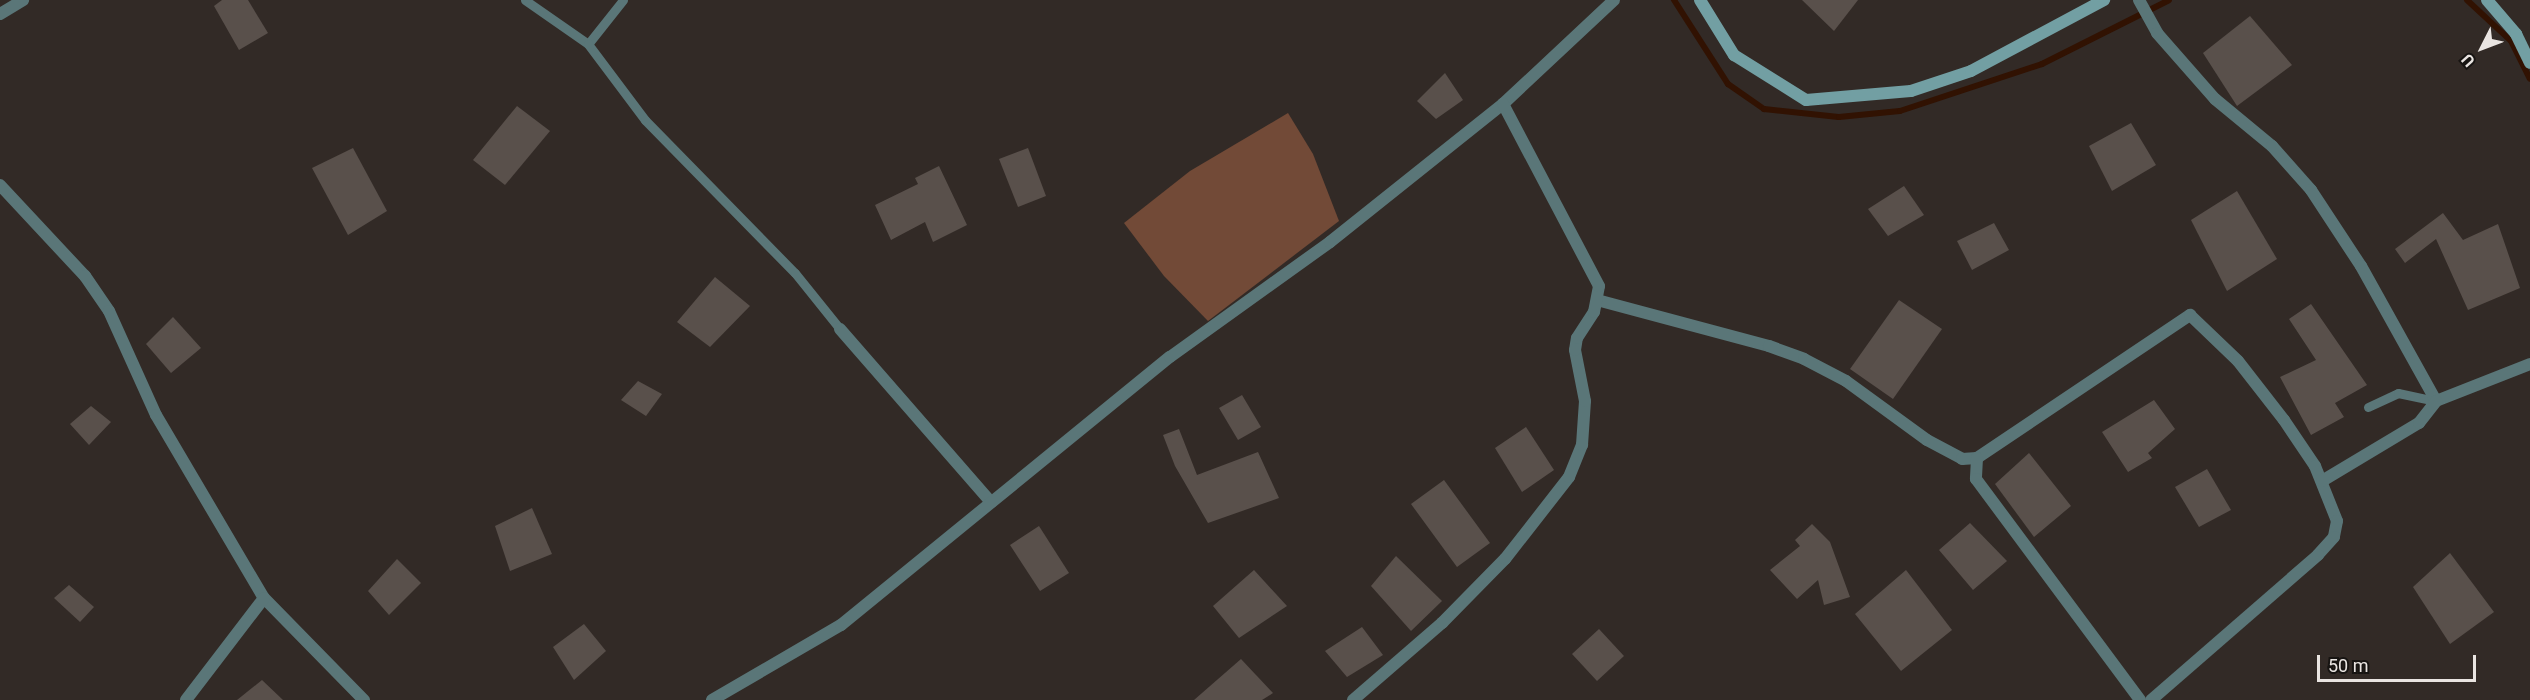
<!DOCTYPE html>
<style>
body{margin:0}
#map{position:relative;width:2530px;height:700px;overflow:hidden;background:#322a26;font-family:Roboto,sans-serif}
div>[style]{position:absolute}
.green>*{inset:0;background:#724a37}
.stream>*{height:6px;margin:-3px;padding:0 3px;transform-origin:3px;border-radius:3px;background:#311202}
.building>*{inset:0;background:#59504b}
.lane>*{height:9px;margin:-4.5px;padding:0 4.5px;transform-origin:4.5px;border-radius:4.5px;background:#5a7678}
.street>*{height:12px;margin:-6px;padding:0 6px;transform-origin:6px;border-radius:6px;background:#5a7678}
.secondary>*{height:12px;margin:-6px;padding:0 6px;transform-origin:6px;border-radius:6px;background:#729fa3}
span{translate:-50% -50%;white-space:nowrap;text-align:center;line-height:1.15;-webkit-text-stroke:4.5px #171412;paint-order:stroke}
.north{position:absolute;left:2452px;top:18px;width:60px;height:60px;-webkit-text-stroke:4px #171412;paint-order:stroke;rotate:228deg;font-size:16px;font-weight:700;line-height:24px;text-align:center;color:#e9e4e1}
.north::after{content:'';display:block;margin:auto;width:21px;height:27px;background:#e9e4e1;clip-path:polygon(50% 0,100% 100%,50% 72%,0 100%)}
.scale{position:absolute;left:2317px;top:655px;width:159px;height:27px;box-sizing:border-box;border:3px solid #e9e4e1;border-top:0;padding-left:8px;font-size:18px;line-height:21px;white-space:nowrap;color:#e9e4e1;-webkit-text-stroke:4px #171412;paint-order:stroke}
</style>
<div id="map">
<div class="green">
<div style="clip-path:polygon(1288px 113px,1313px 154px,1339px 221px,1208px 321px,1164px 276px,1124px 223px,1190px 171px)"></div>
</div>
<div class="stream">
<div style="left:1674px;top:0;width:100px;rotate:57.3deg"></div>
<div style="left:1728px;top:84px;width:44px;rotate:34.8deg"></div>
<div style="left:1764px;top:109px;width:75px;rotate:6.1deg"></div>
<div style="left:1839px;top:117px;width:61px;rotate:-5.6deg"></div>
<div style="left:1900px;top:111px;width:150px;rotate:-18.3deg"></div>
<div style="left:2042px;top:64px;width:142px;rotate:-26.7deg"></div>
<div style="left:2467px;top:0;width:60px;rotate:43deg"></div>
<div style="left:2511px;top:41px;width:42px;rotate:63.4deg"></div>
</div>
<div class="building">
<div style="clip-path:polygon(222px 0,248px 0,268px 33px,239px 50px,214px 6px)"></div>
<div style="clip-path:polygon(1802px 0,1858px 0,1834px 31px)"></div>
<div style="clip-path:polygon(2250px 16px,2292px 65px,2237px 106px,2203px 53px)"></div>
<div style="clip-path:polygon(1445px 73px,1463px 100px,1436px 119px,1417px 101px)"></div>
<div style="clip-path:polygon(517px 106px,550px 131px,505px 185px,473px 160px)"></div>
<div style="clip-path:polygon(2131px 123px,2156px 165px,2112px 191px,2089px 146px)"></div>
<div style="clip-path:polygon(353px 148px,387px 211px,348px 235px,312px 168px)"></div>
<div style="clip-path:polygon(1028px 148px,1046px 196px,1018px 207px,999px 159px)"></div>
<div style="clip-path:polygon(939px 166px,967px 225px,933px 242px,925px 222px,891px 240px,875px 205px,918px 184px,915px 178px)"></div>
<div style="clip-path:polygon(1904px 186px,1924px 215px,1888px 236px,1868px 209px)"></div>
<div style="clip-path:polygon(2237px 191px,2277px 259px,2227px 291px,2191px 220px)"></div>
<div style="clip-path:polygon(2443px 213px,2463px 240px,2498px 224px,2520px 288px,2468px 310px,2436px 239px,2405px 263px,2395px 249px)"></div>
<div style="clip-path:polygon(1994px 223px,2009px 250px,1972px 270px,1957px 241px)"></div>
<div style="clip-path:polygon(715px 277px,750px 306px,710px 347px,677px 322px)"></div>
<div style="clip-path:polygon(1899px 300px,1942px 329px,1893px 399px,1850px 369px)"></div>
<div style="clip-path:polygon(2311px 304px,2367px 385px,2335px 403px,2344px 417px,2311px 435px,2280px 377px,2316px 360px,2289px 319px)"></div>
<div style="clip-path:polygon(173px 317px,201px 348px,171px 373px,146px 344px)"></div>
<div style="clip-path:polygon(638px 381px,662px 394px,646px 416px,621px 400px)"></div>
<div style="clip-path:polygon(1242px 395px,1261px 427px,1238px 440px,1219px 408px)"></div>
<div style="clip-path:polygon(2154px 400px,2175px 429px,2148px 453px,2152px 458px,2128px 472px,2102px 432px)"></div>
<div style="clip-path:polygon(91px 406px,111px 422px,89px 445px,70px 424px)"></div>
<div style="clip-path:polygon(1526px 427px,1554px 470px,1522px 492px,1495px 448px)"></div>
<div style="clip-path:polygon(1179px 429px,1197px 475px,1258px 452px,1279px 498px,1208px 523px,1175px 466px,1163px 435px)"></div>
<div style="clip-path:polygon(2029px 453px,2071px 506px,2034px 537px,1995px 484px)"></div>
<div style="clip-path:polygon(2207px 469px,2231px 510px,2199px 527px,2175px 487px)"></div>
<div style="clip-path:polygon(1444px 480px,1490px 543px,1457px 567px,1411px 504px)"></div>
<div style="clip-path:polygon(532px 508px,552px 554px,510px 571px,495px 526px)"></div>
<div style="clip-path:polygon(1970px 523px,2007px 561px,1973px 590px,1939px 550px)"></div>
<div style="clip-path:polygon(1812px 524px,1830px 542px,1850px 597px,1824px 605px,1818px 580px,1797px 599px,1770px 570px,1800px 546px,1795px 540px)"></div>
<div style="clip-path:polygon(1039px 526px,1069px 573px,1040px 591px,1010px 545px)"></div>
<div style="clip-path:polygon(2450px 553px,2494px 612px,2450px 644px,2413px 587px)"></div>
<div style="clip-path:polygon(1396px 556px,1442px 601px,1411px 631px,1371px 586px)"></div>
<div style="clip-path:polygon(397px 559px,421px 583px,389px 615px,368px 591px)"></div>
<div style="clip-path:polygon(1254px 570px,1287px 606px,1239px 638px,1213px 606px)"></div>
<div style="clip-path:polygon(1906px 570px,1952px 630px,1901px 671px,1855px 614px)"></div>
<div style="clip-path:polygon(69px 585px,94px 607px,80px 622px,54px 598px)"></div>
<div style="clip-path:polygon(584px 624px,606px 651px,574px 680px,553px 647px)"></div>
<div style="clip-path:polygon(1362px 627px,1383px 655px,1347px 677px,1325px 651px)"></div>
<div style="clip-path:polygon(1599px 629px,1624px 656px,1597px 681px,1572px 654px)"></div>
<div style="clip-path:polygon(1241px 659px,1273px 693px,1262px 700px,1194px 700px)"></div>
<div style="clip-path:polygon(262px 680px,283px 700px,237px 700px)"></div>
</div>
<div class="lane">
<div style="left:525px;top:0;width:77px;rotate:34.9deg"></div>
<div style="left:623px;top:0;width:56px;rotate:128.5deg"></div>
<div style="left:588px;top:44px;width:95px;rotate:53.1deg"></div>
<div style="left:645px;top:120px;width:214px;rotate:45.6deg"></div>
<div style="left:795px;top:273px;width:72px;rotate:51.2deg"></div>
<div style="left:2368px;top:407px;width:33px;rotate:-25deg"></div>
<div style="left:2398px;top:393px;width:39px;rotate:12deg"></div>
</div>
<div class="street">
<div style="left:2139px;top:0;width:38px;rotate:61deg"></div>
<div style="left:2157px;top:33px;width:88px;rotate:48.7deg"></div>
<div style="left:2215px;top:99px;width:74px;rotate:39.5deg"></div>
<div style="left:2272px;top:146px;width:59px;rotate:48.4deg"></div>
<div style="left:2311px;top:190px;width:91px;rotate:56.7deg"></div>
<div style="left:2361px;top:266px;width:154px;rotate:60.9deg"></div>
<div style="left:2436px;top:401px;width:101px;rotate:-21.5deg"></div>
<div style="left:0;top:14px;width:27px;rotate:-31deg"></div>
<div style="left:0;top:185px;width:125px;rotate:47deg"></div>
<div style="left:85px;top:276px;width:42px;rotate:55.6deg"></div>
<div style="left:109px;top:311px;width:114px;rotate:65.7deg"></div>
<div style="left:156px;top:415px;width:212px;rotate:59.5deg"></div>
<div style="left:264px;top:598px;width:143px;rotate:45.6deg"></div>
<div style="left:1597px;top:300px;width:178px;rotate:15deg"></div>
<div style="left:1769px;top:346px;width:37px;rotate:20deg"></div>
<div style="left:1804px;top:359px;width:47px;rotate:27.6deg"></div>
<div style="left:1846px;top:381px;width:100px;rotate:36.1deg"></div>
<div style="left:1927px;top:440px;width:40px;rotate:28deg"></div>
<div style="left:1962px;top:459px;width:15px;rotate:-4deg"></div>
<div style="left:1977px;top:458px;width:257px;rotate:-33.9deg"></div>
<div style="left:2190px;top:315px;width:66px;rotate:43.8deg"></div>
<div style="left:2238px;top:361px;width:75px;rotate:52.1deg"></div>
<div style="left:2284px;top:420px;width:55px;rotate:56deg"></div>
<div style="left:2315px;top:466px;width:59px;rotate:68.2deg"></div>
<div style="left:2337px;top:521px;width:16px;rotate:101deg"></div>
<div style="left:2334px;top:537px;width:24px;rotate:132deg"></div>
<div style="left:2318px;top:555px;width:221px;rotate:139deg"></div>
<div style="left:840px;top:329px;width:230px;rotate:48.9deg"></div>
<div style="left:1977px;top:458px;width:21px;rotate:93deg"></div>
<div style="left:1976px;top:479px;width:275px;rotate:53.4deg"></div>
<div style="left:2322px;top:481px;width:113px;rotate:-30.9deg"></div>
<div style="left:2419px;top:423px;width:28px;rotate:-52deg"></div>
<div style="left:186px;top:700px;width:128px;rotate:-52.6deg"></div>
<div style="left:712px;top:700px;width:149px;rotate:-30.2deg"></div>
<div style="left:841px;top:625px;width:424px;rotate:-39.2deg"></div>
<div style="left:1170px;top:357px;width:197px;rotate:-35.7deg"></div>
<div style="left:1330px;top:242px;width:221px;rotate:-38.6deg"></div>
<div style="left:1503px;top:104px;width:152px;rotate:-43.1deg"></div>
<div style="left:1353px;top:700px;width:118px;rotate:-40.9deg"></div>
<div style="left:1442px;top:623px;width:90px;rotate:-45.5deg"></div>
<div style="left:1505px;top:559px;width:104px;rotate:-52deg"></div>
<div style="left:1569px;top:477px;width:35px;rotate:-68deg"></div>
<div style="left:1582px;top:445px;width:44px;rotate:-86.1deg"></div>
<div style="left:1585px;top:401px;width:52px;rotate:-101.1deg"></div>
<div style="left:1575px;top:350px;width:12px;rotate:-81deg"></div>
<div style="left:1577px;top:338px;width:31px;rotate:-57deg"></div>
<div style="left:1594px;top:312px;width:26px;rotate:-79deg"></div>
<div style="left:1599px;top:286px;width:206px;rotate:-117.8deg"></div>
</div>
<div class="secondary">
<div style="left:1700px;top:0;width:65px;rotate:58.3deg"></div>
<div style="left:1734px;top:55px;width:85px;rotate:32deg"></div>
<div style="left:1806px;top:100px;width:105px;rotate:-4.9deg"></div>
<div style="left:1911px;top:91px;width:63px;rotate:-18.4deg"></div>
<div style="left:1971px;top:71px;width:151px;rotate:-28.1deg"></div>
<div style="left:2487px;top:0;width:45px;rotate:49.5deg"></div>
<div style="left:2516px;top:34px;width:32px;rotate:64deg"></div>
</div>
<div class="north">U</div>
<div class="scale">50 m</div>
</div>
